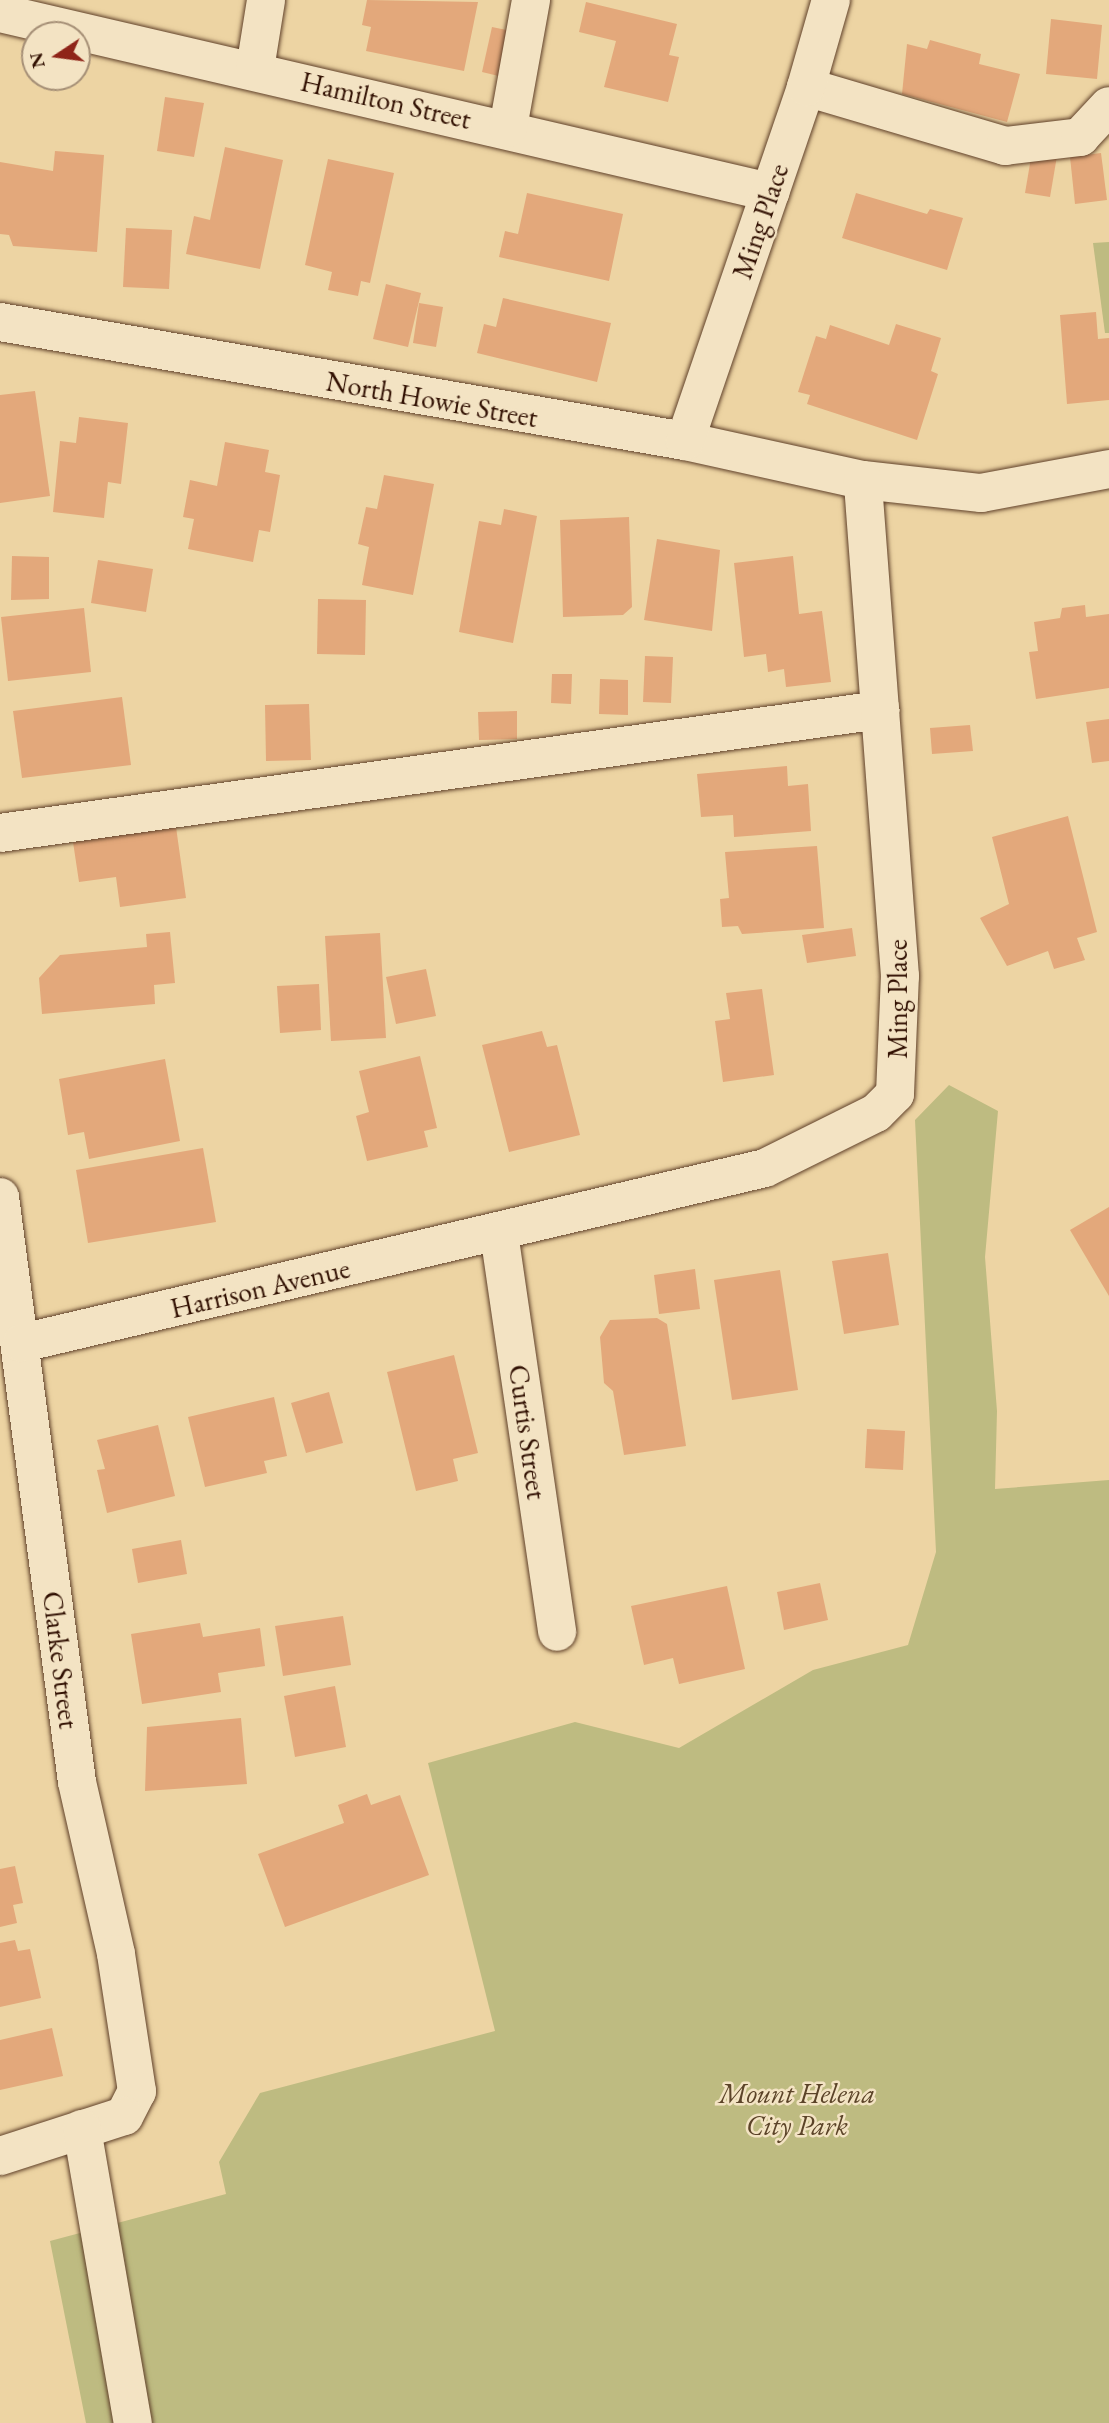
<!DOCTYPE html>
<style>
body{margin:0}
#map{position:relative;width:1109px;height:2423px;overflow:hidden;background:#edd4a3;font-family:"EB Garamond",serif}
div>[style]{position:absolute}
.green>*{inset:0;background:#bebb81}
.building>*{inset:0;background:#e3a87b}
.roads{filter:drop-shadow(0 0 2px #60412a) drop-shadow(0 0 2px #60412a)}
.minor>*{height:38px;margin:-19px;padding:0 19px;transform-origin:19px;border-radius:19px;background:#f3e3c3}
span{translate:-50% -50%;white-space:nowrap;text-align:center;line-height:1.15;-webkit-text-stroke:5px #f3e3c3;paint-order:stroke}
.street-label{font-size:28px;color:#311002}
.park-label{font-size:28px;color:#5b4328;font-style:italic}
.north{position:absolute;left:21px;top:21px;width:70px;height:70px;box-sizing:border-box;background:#f3e3c3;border:2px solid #a58f76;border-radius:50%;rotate:257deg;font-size:19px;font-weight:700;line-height:28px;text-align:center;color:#311002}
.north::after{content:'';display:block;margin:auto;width:24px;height:32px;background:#8f2418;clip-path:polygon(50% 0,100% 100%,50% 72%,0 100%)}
</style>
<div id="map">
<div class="green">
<div style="clip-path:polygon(1109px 242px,1109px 333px,1105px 333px,1093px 243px)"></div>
<div style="clip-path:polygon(949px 1085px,998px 1111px,985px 1257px,997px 1411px,995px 1489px,1109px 1480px,1109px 2423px,86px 2423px,50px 2241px,226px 2194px,219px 2162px,260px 2093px,495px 2031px,428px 1763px,575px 1722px,679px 1748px,813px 1670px,908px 1645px,936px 1552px,915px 1120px)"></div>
</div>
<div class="building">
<div style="clip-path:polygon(367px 0,478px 2px,464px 71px,366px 51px,371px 27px,362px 25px)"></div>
<div style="clip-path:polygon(586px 2px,677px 24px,669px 55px,679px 57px,668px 102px,604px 87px,616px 41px,579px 32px)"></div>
<div style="clip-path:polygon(1051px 19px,1102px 25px,1097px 79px,1046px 74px)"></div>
<div style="clip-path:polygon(492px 27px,521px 33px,511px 79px,482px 72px)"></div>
<div style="clip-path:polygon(930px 40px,981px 54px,979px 64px,1020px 74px,1007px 122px,902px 94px,907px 44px,927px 49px)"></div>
<div style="clip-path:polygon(165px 97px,204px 103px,194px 157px,157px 151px)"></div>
<div style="clip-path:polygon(225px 147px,283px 160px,260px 269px,186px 254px,194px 216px,210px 220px)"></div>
<div style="clip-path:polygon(55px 151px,104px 155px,97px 252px,13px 246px,9px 235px,0 234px,0 162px,53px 171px)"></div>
<div style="clip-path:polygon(1032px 152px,1057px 156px,1050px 197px,1025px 193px)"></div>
<div style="clip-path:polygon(1101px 153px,1107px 200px,1075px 204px,1070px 157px)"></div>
<div style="clip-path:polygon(328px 159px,394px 173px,370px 283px,361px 281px,358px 296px,328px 290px,332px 272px,305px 265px)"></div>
<div style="clip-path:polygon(527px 193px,623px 214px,609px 281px,499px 257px,505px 231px,518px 234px)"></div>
<div style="clip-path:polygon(856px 193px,927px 214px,930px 209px,963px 218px,947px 270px,842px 238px)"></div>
<div style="clip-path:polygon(126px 228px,172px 230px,169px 289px,123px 287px)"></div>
<div style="clip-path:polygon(386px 284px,421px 293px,408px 347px,373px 339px)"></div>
<div style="clip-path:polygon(503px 298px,611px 323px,597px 382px,477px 353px,484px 324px,496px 327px)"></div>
<div style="clip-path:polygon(419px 303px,443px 307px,436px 347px,413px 343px)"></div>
<div style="clip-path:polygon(1096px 312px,1098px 339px,1109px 338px,1109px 400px,1067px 404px,1060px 315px)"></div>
<div style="clip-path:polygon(896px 324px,941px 338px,931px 371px,938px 374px,917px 440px,807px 404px,810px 395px,798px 392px,816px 336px,826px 339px,830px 325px,889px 345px)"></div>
<div style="clip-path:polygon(35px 391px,50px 496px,0 503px,0 395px)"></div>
<div style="clip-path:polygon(79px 417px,128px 423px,121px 484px,108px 482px,104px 518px,53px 512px,60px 441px,76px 443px)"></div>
<div style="clip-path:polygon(225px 442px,269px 450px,265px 472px,280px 475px,270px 532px,259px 530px,253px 562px,188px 549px,194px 519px,183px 517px,190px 480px,217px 486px)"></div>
<div style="clip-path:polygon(384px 475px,434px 484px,413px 595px,362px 585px,369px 547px,358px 544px,366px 507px,377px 509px)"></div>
<div style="clip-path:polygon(504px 509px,537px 516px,513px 643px,459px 632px,479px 521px,501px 525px)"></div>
<div style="clip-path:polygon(629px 517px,632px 607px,623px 615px,563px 617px,560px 520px)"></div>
<div style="clip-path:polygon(657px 539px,720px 550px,712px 631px,644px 620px)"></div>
<div style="clip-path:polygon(12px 556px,49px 557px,49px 599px,11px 600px)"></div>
<div style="clip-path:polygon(793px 556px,799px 614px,822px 611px,831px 682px,786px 687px,784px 669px,768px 672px,766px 654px,744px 657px,734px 563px)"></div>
<div style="clip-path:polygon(98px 560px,153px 569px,146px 612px,91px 603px)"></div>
<div style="clip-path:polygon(318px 599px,366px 600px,365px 655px,317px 654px)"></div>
<div style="clip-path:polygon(1085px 605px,1086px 617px,1109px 614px,1109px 688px,1036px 699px,1029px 652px,1038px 651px,1034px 622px,1060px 618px,1062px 608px)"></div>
<div style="clip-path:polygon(84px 608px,91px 672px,8px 681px,1px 617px)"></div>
<div style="clip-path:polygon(645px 656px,673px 657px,671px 703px,643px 702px)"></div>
<div style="clip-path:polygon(552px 674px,572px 674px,571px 704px,551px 703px)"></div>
<div style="clip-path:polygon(600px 679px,628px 680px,628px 715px,599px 714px)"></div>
<div style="clip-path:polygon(122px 697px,131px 765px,22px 778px,13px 711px)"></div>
<div style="clip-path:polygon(309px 704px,311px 760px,266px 761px,265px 705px)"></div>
<div style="clip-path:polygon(517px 711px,517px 739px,479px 740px,478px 712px)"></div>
<div style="clip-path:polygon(1109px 719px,1109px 761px,1092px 763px,1086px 722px)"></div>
<div style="clip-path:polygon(970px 725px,973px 751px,932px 754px,930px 728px)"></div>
<div style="clip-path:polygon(787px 766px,788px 786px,808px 784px,811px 831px,734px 837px,733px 815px,701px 817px,697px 774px)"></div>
<div style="clip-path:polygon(1068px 816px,1097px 932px,1077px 938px,1085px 960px,1054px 969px,1048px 951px,1007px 966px,980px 918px,1009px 904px,992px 837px)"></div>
<div style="clip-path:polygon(176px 827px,186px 898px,120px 907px,116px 877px,79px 882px,73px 842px)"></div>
<div style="clip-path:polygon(817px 846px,824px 928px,742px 934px,738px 926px,722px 927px,720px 899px,729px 898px,725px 852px)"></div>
<div style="clip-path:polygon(852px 928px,856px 956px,807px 963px,802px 935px)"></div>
<div style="clip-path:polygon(170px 932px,175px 983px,154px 985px,155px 1004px,42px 1014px,39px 978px,60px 955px,147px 947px,146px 934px)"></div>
<div style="clip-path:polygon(380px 933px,386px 1038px,331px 1041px,325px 936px)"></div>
<div style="clip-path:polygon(426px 969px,436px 1016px,396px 1024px,386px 977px)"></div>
<div style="clip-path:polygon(319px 984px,321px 1030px,280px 1033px,277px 986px)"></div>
<div style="clip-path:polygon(762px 989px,774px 1075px,723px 1082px,715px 1021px,730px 1019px,726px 993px)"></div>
<div style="clip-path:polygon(542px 1031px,547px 1047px,557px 1045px,580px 1135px,509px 1152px,482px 1045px)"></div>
<div style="clip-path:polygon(420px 1056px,437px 1128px,424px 1131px,428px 1147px,367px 1161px,356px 1116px,369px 1112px,359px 1071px)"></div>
<div style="clip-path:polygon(165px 1059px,180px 1141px,89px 1159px,84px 1132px,68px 1135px,59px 1079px)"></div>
<div style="clip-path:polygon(203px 1148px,216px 1222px,88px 1243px,76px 1170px)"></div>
<div style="clip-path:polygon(1109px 1207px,1109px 1296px,1070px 1230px)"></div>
<div style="clip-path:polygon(888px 1253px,899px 1325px,844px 1334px,832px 1261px)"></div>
<div style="clip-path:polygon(695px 1269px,700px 1309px,659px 1314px,654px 1275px)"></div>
<div style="clip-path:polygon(780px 1270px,798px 1390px,732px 1400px,714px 1280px)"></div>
<div style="clip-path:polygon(657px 1318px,667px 1324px,686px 1446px,624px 1455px,613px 1391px,604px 1383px,600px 1337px,610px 1320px)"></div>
<div style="clip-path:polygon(454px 1355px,478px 1453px,453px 1459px,458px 1481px,416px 1491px,387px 1372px)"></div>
<div style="clip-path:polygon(329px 1392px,343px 1443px,306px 1453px,291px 1403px)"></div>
<div style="clip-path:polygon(274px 1397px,287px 1456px,264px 1461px,267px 1473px,205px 1487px,188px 1417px)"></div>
<div style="clip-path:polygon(158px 1425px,175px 1496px,107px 1513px,97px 1470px,105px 1469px,97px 1440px)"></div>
<div style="clip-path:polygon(867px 1429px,905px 1431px,903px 1470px,865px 1468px)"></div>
<div style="clip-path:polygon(181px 1540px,187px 1574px,138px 1583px,132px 1549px)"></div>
<div style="clip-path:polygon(820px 1583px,828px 1620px,784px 1630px,777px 1592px)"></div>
<div style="clip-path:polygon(727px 1586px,745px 1669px,679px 1684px,673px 1658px,644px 1665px,631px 1606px)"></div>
<div style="clip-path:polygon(343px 1616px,351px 1665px,283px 1676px,275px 1626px)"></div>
<div style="clip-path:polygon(200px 1623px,203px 1637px,260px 1628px,265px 1666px,218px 1673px,221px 1692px,142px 1704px,131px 1634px)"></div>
<div style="clip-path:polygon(335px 1686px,346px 1747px,295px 1757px,284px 1696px)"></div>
<div style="clip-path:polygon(241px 1718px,247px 1784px,145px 1791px,147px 1727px)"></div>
<div style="clip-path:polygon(367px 1794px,371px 1805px,400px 1795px,429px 1875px,285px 1927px,258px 1854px,344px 1823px,338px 1805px)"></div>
<div style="clip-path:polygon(15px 1866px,23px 1903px,13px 1905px,17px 1923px,0 1927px,0 1869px)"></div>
<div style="clip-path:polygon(15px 1940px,18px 1951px,30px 1949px,41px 1998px,0 2007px,0 1943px)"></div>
<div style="clip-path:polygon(52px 2028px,63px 2076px,0 2090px,0 2040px)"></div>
</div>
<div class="roads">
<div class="minor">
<div style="left:0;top:13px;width:791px;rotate:13.09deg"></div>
<div style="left:255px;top:69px;width:70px;rotate:-80.9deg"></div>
<div style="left:806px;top:87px;width:208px;rotate:16.5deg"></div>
<div style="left:1005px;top:146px;width:76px;rotate:-6.8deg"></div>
<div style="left:1080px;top:137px;width:42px;rotate:-46.9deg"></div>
<div style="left:508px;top:128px;width:130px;rotate:-79.8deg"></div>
<div style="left:0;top:322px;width:695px;rotate:9.86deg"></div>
<div style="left:685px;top:441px;width:182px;rotate:12.4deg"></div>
<div style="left:863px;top:480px;width:119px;rotate:6.3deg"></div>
<div style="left:981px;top:493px;width:130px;rotate:-10.6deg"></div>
<div style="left:685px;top:441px;width:374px;rotate:-71.1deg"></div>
<div style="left:806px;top:87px;width:91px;rotate:-74deg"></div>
<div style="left:0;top:833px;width:889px;rotate:-7.96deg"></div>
<div style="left:0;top:1197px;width:590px;rotate:82.5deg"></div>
<div style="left:77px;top:1782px;width:176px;rotate:77.2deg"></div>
<div style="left:116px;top:1954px;width:139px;rotate:81.3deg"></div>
<div style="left:137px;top:2091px;width:28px;rotate:117deg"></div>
<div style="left:124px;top:2116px;width:130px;rotate:162.1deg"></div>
<div style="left:499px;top:1233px;width:403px;rotate:81.7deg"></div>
<div style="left:22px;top:1343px;width:763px;rotate:-13.25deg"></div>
<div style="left:765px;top:1168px;width:124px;rotate:-26.4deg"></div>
<div style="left:876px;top:1113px;width:27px;rotate:-45deg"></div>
<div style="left:895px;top:1094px;width:118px;rotate:-87.6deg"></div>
<div style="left:900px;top:976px;width:497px;rotate:-94.3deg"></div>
<div style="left:82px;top:2129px;width:298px;rotate:80.2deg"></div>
</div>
</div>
<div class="street-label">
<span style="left:386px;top:100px;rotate:13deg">Hamilton Street</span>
<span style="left:760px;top:221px;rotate:-71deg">Ming Place</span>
<span style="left:432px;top:399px;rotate:10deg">North Howie Street</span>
<span style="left:897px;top:999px;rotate:-90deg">Ming Place</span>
<span style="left:260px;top:1288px;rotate:-13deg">Harrison Avenue</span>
<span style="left:528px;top:1432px;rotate:82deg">Curtis Street</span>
<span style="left:61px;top:1660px;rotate:83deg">Clarke Street</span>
</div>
<div class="park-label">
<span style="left:797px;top:2109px">Mount Helena<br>City Park</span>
</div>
<div class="north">N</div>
</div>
